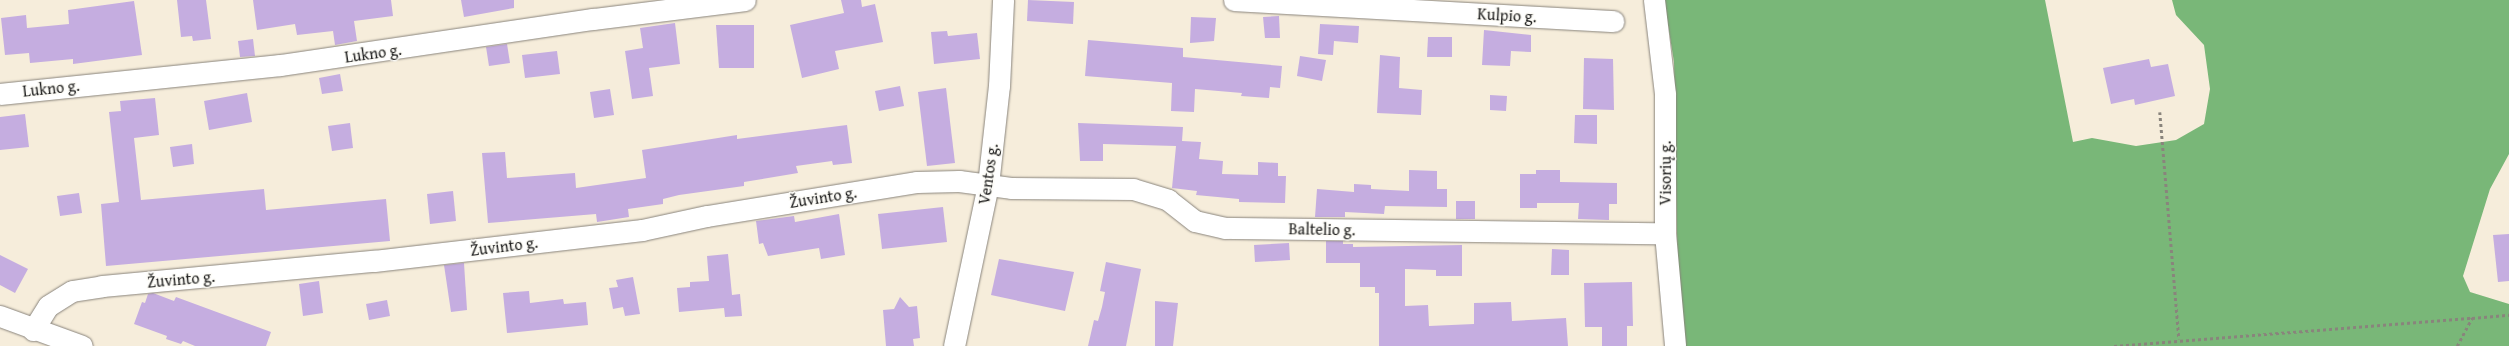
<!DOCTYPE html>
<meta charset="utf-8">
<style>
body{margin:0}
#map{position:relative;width:2509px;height:346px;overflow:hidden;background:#f6eddb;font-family:"Gentium Book Plus",serif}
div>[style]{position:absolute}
.forest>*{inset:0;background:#79b778}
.building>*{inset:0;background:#c5ade0}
.path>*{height:2.5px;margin-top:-1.25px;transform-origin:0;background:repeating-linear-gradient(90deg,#89847c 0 3px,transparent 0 6px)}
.roads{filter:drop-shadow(0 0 1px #89847c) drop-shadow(0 0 1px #89847c)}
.street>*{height:21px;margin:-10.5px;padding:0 10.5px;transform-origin:10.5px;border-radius:10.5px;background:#fff}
span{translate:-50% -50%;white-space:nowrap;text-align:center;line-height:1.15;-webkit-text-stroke:3px #fdfcf7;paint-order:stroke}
.street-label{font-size:16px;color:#1c1c1c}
</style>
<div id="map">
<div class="forest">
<div style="clip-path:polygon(1664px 0,2045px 0,2073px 142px,2092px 138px,2136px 146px,2176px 140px,2204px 124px,2210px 89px,2204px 45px,2176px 15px,2172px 0,2509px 0,2509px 154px,2490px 189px,2463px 276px,2470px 292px,2509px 304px,2509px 346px,1679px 346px,1674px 62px)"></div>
</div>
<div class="building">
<div style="clip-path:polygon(177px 0,206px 0,211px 39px,193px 41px,192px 36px,181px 37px)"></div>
<div style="clip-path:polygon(253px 0,391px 0,393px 16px,354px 21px,357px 41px,335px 45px,333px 31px,297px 35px,295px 24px,257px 30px)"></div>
<div style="clip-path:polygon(461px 0,514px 0,514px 8px,464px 17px)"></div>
<div style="clip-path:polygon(841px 0,861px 0,862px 7px,875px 4px,883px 42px,835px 51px,839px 69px,802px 78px,790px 25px,844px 13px)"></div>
<div style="clip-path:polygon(1028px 0,1074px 2px,1073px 24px,1027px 21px)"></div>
<div style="clip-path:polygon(134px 1px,142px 55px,73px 64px,73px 59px,30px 63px,29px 53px,5px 55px,1px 18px,26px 15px,27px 28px,69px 24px,68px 10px)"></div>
<div style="clip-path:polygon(1279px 16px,1280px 38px,1265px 38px,1263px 17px)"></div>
<div style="clip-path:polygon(1191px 17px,1216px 18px,1214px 41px,1190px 43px)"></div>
<div style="clip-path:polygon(675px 23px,680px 64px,649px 68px,653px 96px,632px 99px,625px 51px,643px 48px,640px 28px)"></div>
<div style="clip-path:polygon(1320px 24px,1359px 26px,1358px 43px,1334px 41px,1333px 55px,1318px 54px)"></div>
<div style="clip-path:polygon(716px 25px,754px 25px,754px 68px,719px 68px)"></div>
<div style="clip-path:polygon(1484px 30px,1531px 35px,1531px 52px,1511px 51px,1510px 66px,1482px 65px)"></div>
<div style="clip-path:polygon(947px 31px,948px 36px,977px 33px,980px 59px,934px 64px,931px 32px)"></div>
<div style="clip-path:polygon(1428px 37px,1452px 37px,1452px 57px,1427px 57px)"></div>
<div style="clip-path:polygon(253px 39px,255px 56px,240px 57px,238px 41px)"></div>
<div style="clip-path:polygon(1088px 40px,1183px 48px,1183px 57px,1282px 66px,1280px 88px,1270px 87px,1269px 98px,1241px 96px,1242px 93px,1195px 89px,1194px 112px,1171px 111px,1172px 83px,1085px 76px)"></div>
<div style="clip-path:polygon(507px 44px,510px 63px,489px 66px,486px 47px)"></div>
<div style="clip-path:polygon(557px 51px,560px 74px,525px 78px,522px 55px)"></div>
<div style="clip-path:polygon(1380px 55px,1400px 57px,1399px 88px,1422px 90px,1421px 115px,1377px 113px)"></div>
<div style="clip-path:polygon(1300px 56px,1326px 60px,1322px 81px,1297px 76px)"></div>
<div style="clip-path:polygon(1584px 58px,1613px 59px,1614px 110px,1583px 109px)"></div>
<div style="clip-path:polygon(2149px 59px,2151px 67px,2168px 64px,2175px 96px,2135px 105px,2134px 99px,2111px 104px,2103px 68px)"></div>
<div style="clip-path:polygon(340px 74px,343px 91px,322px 94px,319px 78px)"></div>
<div style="clip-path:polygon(900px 86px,904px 106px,879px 111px,875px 91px)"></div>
<div style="clip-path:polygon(946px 88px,955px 163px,927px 166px,918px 92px)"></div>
<div style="clip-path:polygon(610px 89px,614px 115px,594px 118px,590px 92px)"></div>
<div style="clip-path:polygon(247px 93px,252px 122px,209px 130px,204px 101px)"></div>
<div style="clip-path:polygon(1490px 95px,1507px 96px,1506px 111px,1490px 110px)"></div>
<div style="clip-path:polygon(155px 98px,159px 135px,134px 138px,141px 200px,264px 189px,266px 210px,386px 199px,390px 241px,106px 266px,101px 204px,119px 202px,109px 112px,121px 111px,120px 101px)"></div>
<div style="clip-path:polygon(25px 114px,29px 147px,0 150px,0 117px)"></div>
<div style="clip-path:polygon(1575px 115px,1597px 115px,1597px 144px,1574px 143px)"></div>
<div style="clip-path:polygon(350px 123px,353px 148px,332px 151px,328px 126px)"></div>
<div style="clip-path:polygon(1078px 123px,1183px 127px,1182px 141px,1201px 142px,1199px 159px,1223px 161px,1222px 174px,1258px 175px,1258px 162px,1278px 163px,1278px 176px,1286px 176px,1285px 203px,1239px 202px,1239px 199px,1196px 195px,1197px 191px,1172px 188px,1176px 146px,1103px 144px,1103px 161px,1080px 161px)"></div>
<div style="clip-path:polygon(847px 125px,852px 163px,833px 165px,832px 161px,796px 166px,798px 173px,744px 182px,744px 186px,679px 195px,663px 199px,663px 204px,628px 209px,629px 217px,597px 222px,596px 214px,488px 223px,482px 153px,505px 152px,507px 178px,575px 173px,576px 188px,646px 178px,642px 150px,737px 135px,737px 139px)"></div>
<div style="clip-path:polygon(192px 144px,194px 164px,173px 167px,170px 147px)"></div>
<div style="clip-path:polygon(1409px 170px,1437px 171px,1437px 189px,1447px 189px,1447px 207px,1385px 206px,1384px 214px,1345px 212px,1345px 217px,1315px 217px,1317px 189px,1354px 192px,1354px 184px,1371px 185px,1371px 189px,1409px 191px)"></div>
<div style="clip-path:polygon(1536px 170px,1560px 170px,1560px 182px,1617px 183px,1617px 204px,1609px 204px,1609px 220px,1578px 219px,1579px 203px,1537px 203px,1537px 208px,1520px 208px,1520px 174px,1536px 174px)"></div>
<div style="clip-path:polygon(453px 191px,456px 221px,430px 224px,427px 194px)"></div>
<div style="clip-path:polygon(79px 193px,82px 213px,60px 216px,57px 196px)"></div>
<div style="clip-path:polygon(1456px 201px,1475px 201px,1475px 219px,1456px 219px)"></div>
<div style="clip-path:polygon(943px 207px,947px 242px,882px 249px,878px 214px)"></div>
<div style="clip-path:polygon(839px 214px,845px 255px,821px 259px,819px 248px,768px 256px,763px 243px,759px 244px,756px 221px,794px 216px,795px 222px)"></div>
<div style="clip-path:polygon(2509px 234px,2509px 281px,2498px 282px,2493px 235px)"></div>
<div style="clip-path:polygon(1326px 241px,1343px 241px,1343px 244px,1353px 244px,1353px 247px,1462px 245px,1462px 276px,1436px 276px,1436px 270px,1405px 269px,1405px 306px,1428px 305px,1429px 326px,1474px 324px,1474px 303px,1511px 302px,1512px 321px,1566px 318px,1568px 346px,1379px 346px,1379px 293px,1375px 293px,1375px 287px,1360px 287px,1360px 263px,1326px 263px)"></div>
<div style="clip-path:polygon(1289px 243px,1290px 260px,1255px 262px,1254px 245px)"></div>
<div style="clip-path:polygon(1552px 249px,1569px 250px,1569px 275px,1551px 275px)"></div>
<div style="clip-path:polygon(728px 254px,732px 295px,740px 294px,742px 316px,725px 317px,724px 308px,679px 312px,677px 288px,690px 287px,690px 282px,709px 281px,707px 256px)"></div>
<div style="clip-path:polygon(0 255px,28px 269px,15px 293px,0 285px)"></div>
<div style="clip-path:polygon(999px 259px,1074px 272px,1065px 311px,991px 295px)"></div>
<div style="clip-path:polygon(1106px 262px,1141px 269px,1126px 346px,1088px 346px,1094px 320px,1098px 321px,1102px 307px,1105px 292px,1100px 291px)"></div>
<div style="clip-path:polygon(464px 263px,467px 310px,451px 312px,444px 265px)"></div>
<div style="clip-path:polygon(633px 277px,640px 314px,625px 316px,623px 307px,613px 309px,609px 288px,618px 287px,616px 280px)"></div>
<div style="clip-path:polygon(319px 281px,323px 313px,303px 316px,299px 284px)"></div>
<div style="clip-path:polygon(1632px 282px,1633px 326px,1627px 326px,1627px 346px,1602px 346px,1602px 327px,1585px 327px,1584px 283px)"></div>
<div style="clip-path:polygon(529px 291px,530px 303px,563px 299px,564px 304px,586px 302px,588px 325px,507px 333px,503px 293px)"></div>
<div style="clip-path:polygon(153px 293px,174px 301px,176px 297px,271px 332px,266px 346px,195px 346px,183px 341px,181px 344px,166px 339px,167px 336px,134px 324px,142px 302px,145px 303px,148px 294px)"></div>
<div style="clip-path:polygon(900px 297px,909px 307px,917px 306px,920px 338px,913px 339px,914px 346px,886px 346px,883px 310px,894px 309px)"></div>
<div style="clip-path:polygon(387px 300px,390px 316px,369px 320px,366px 304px)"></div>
<div style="clip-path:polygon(1155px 301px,1178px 303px,1173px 346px,1155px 346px)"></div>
</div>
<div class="path">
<div style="left:2160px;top:112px;width:228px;rotate:85.2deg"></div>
<div style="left:2114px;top:346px;width:359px;rotate:-4.5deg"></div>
<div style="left:2457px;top:346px;width:32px;rotate:-62deg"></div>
<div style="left:2472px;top:318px;width:37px;rotate:-5deg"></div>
</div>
<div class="roads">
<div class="street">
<div style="left:1234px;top:0;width:380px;rotate:3.2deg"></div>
<div style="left:1654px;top:0;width:95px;rotate:83.3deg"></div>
<div style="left:1665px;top:94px;width:139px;rotate:90deg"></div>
<div style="left:1665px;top:233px;width:113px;rotate:84.9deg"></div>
<div style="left:0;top:94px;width:281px;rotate:-5.9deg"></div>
<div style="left:280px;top:65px;width:316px;rotate:-8.4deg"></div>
<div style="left:593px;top:19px;width:153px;rotate:-7.1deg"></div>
<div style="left:0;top:316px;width:87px;rotate:20.1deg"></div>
<div style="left:33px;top:330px;width:28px;rotate:-58deg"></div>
<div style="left:48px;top:306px;width:28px;rotate:-32deg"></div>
<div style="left:72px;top:291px;width:30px;rotate:-9deg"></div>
<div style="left:102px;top:286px;width:273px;rotate:-5.3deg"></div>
<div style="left:374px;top:261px;width:270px;rotate:-6.6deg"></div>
<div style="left:642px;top:230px;width:66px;rotate:-12.2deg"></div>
<div style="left:707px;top:216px;width:213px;rotate:-9.2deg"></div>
<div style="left:917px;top:182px;width:42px;rotate:-1.4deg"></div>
<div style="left:959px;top:181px;width:52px;rotate:7.7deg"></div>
<div style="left:1011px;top:188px;width:122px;rotate:0.5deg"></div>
<div style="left:1133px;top:189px;width:37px;rotate:17deg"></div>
<div style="left:1168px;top:200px;width:34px;rotate:38deg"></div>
<div style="left:1195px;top:221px;width:31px;rotate:13deg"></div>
<div style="left:1225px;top:228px;width:440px;rotate:0.7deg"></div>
<div style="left:954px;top:346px;width:165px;rotate:-78.1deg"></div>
<div style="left:988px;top:185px;width:100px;rotate:-83.7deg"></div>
<div style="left:999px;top:86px;width:86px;rotate:-87.3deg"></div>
</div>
</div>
<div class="street-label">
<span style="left:1507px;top:15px;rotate:3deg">Kulpio g.</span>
<span style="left:373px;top:53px;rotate:-8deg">Lukno g.</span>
<span style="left:51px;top:88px;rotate:-6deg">Lukno g.</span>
<span style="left:1665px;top:173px;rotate:-90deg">Visorių g.</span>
<span style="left:988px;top:174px;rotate:-82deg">Ventos g.</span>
<span style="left:823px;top:197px;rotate:-9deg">Žuvinto g.</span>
<span style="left:1322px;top:229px;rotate:1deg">Baltelio g.</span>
<span style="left:504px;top:246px;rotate:-7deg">Žuvinto g.</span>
<span style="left:181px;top:279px;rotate:-5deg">Žuvinto g.</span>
</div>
</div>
